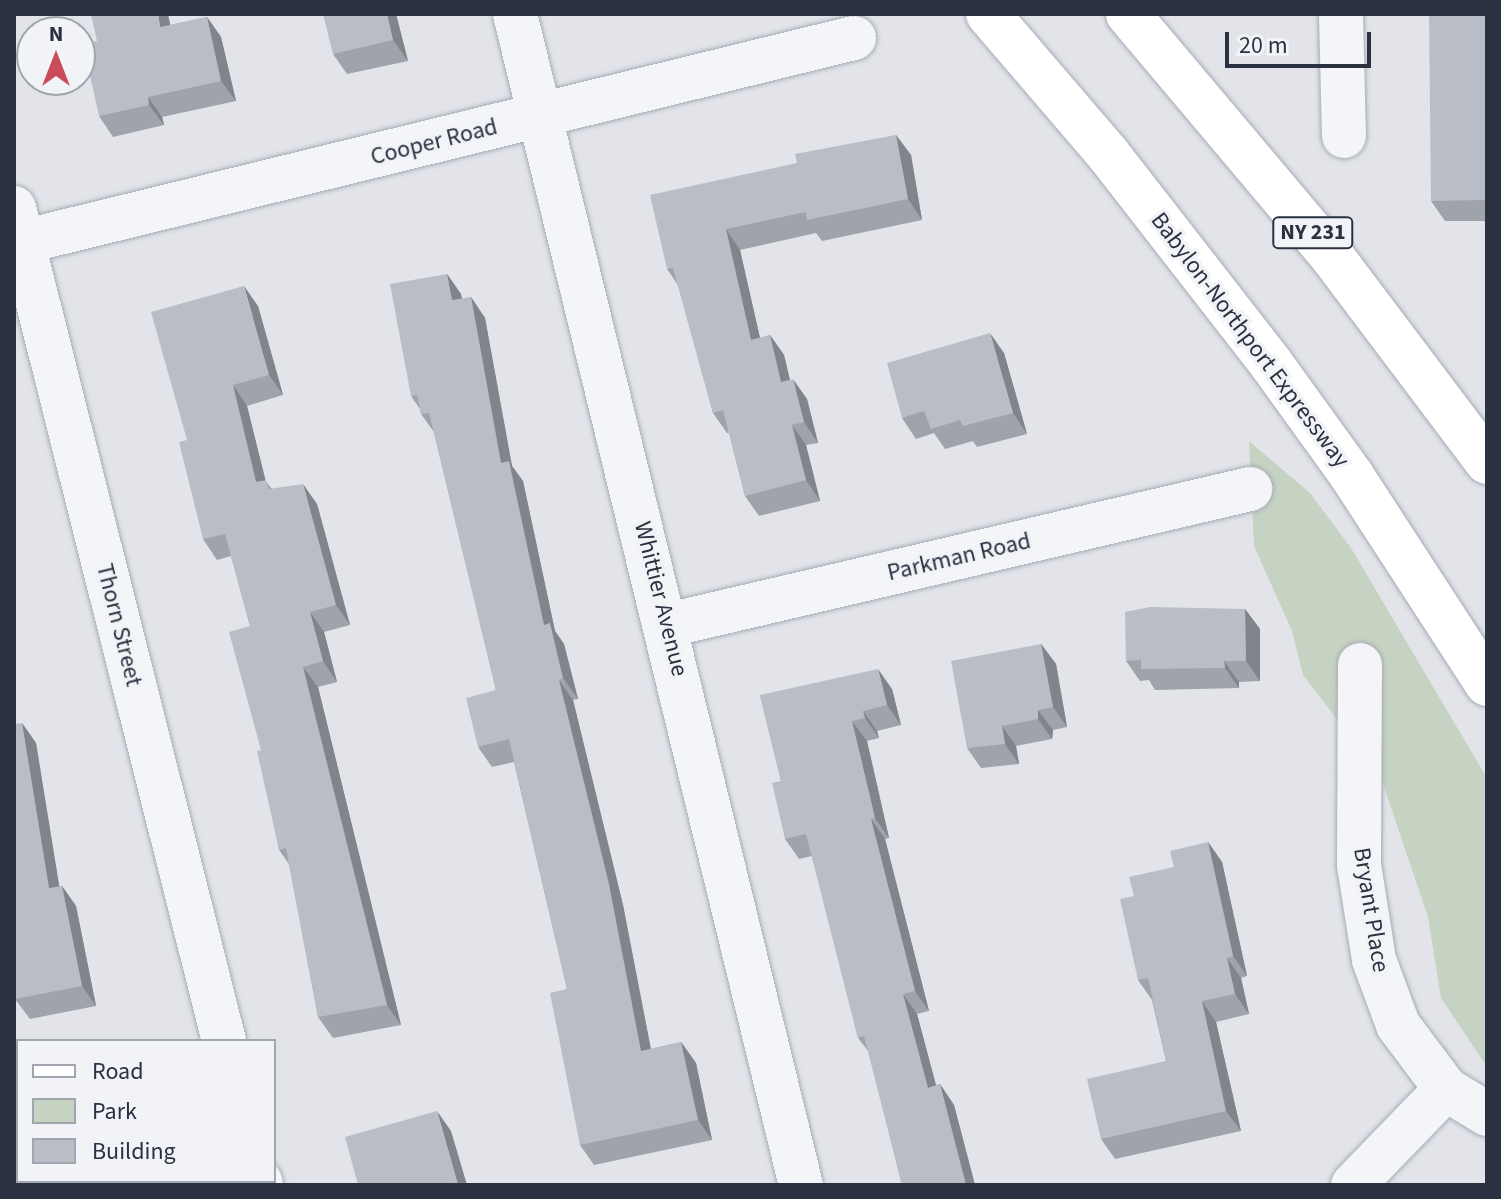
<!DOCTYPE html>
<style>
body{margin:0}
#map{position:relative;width:1501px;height:1199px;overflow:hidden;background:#e2e4ea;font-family:"Source Sans 3",sans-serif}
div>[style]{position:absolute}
.green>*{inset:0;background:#c6d3c3}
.roads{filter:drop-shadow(0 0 2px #a7abb4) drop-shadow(0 0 2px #a7abb4)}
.minor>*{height:44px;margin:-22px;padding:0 22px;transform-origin:22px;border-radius:22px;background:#f4f5f8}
.major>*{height:44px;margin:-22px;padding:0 22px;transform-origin:22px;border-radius:22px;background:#fff}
.wall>*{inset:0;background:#9fa3aa}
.shaded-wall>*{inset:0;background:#82848b}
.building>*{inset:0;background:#b9bdc6}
span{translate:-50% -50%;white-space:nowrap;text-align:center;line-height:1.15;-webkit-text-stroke:7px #f1f3f7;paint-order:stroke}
.shield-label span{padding:2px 6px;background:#f1f3f7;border:2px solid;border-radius:6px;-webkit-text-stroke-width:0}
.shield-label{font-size:22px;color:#2a3241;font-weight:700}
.street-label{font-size:24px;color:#2a3241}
.frame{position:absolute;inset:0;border:16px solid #2a3241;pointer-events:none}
.legend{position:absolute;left:16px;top:1039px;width:260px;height:144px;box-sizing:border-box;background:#f1f3f7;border:2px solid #a1a6ae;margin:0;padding:10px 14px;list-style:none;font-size:24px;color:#2a3241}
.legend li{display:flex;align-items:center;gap:16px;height:40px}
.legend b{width:40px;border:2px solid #a1a6ae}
.north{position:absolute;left:16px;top:16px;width:80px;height:80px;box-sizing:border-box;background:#f1f3f7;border:2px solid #a1a6ae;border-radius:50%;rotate:0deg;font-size:22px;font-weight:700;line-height:32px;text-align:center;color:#2a3241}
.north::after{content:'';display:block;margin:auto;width:28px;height:36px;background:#ca4b59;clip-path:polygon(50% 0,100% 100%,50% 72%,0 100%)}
.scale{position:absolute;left:1225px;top:32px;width:146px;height:36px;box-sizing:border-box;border:4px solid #2a3241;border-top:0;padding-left:10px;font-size:24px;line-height:28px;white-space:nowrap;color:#2a3241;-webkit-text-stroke:6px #f1f3f7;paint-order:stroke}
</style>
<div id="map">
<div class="green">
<div style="clip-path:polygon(1249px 441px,1310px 493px,1351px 548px,1487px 778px,1487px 1067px,1441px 998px,1428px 917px,1380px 775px,1303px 675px,1292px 631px,1254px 546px)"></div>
</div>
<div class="roads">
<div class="minor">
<div style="left:515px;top:14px;width:1205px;rotate:76.28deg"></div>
<div style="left:1341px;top:14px;width:122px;rotate:88.6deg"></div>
<div style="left:14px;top:208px;width:859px;rotate:75.85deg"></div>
<div style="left:14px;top:244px;width:865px;rotate:-13.78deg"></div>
<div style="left:668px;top:625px;width:598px;rotate:-13.15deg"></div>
<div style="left:1360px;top:665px;width:200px;rotate:90.3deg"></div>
<div style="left:1359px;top:865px;width:96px;rotate:81deg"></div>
<div style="left:1374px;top:960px;width:69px;rotate:69.7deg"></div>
<div style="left:1398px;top:1025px;width:80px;rotate:53.1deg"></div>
<div style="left:1446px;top:1089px;width:48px;rotate:31.4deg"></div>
<div style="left:260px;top:1181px;width:4px;rotate:76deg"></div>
<div style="left:1353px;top:1185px;width:134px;rotate:-45.9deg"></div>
</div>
<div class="major">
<div style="left:988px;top:14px;width:184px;rotate:49.4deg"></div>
<div style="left:1108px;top:154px;width:267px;rotate:52.1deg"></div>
<div style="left:1272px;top:365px;width:137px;rotate:54.2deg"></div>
<div style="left:1352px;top:476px;width:248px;rotate:57deg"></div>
<div style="left:1128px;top:14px;width:320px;rotate:49.9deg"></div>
<div style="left:1334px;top:259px;width:254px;rotate:53deg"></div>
</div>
</div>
<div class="wall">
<div style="clip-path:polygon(396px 14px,408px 61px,347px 74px,333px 54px)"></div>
<div style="clip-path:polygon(1487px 14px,1487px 221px,1445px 221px,1431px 201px)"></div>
<div style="clip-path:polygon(207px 17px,221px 37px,236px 101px,162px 117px,164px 125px,113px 137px,99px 116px,97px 41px)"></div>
<div style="clip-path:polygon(896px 135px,911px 155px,922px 220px,822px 241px,816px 233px,740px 250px,760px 338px,770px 335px,784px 355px,790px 380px,807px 399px,818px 443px,806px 445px,820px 501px,759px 516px,745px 496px,729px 433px,727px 433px,713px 413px,678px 285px,667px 269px,797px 163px)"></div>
<div style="clip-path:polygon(447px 274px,461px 294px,462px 299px,471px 297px,485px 318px,512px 466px,523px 481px,555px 631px,564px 644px,578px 699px,573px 700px,623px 905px,651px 1049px,681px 1042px,696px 1063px,712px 1140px,594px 1165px,580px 1145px,567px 989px,514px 762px,492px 767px,478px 747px,496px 690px,434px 432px,421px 414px,420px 409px,411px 396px)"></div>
<div style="clip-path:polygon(258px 306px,283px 395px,247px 406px,265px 480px,272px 489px,317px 504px,350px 625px,324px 632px,337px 682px,318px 687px,401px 1025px,333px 1038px,318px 1017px,289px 864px,279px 850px,261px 750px,250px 626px,231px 556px,217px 560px,203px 539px,187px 440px)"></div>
<div style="clip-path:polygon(1004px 353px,1027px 434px,977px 447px,973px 441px,945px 449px,934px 433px,916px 439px,902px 418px)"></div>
<div style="clip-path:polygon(1245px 609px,1260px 629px,1260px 681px,1239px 682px,1239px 688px,1155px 690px,1149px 680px,1140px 681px,1126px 661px)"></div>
<div style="clip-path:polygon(1041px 644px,1056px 664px,1067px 727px,1053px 730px,1052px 739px,1016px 746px,1019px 764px,981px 768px,967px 748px)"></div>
<div style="clip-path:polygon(892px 689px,901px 725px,877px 731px,879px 738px,867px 741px,889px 838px,885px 839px,929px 1011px,917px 1014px,936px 1085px,940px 1084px,954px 1105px,975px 1185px,902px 1185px,869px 1052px,858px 1038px,812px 856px,799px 859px,785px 839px,781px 781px,760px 695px)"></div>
<div style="clip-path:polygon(22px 723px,36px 743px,59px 886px,62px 886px,76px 906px,96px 1006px,30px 1019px,15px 999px)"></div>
<div style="clip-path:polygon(1208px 842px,1222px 862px,1247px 976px,1241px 978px,1249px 1014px,1216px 1022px,1241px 1131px,1115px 1159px,1101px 1139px,1166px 1061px,1152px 1000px,1138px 980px,1134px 896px)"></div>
</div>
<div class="shaded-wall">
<div style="clip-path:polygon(158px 14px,168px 14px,175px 48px,160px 27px)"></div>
<div style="clip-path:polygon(387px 14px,396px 14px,408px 61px,393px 40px)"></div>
<div style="clip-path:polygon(207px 17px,221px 37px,236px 101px,221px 81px)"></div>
<div style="clip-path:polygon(148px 97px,162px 117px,164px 125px,149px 105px)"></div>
<div style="clip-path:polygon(896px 135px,911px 155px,922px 220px,908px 199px)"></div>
<div style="clip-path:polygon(726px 229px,740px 250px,765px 360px,751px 340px)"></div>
<div style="clip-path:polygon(447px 274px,461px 294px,466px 321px,452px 300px)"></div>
<div style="clip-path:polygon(244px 286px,258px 306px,283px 395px,269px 375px)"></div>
<div style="clip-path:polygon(471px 297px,485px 318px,512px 466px,523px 481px,555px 631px,564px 644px,578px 699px,563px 678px,544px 625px,501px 463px)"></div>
<div style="clip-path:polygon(990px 333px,1004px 353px,1027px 434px,1013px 413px)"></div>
<div style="clip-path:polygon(770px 335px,784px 355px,795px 402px,781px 382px)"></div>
<div style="clip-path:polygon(793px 379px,807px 399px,818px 443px,804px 422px)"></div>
<div style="clip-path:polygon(233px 385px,247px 406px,271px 502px,256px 482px)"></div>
<div style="clip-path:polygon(792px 425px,806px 445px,820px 501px,806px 480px)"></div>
<div style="clip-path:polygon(303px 484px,317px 504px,350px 625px,336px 605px)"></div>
<div style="clip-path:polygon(1245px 609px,1260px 629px,1260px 681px,1246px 661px)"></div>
<div style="clip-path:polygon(310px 612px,324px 632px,337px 682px,323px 661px)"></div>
<div style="clip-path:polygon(1041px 644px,1056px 664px,1067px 727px,1053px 707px)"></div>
<div style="clip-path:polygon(1224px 661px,1239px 682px,1239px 688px,1225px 668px)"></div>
<div style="clip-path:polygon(303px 667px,318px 687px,401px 1025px,387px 1005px)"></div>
<div style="clip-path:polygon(878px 669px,892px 689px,901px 725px,887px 705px)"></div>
<div style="clip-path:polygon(559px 680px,573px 700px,623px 905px,655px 1071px,641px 1051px)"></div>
<div style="clip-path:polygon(1038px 710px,1053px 730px,1052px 739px,1038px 719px)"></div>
<div style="clip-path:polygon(863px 711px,877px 731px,879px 738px,865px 718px)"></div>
<div style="clip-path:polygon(852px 721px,867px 741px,889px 838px,875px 818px)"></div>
<div style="clip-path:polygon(22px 723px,36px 743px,63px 909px,49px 888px)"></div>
<div style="clip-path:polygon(1002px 726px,1016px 746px,1019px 764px,1005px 744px)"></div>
<div style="clip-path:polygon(871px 819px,885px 839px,929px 1011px,915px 991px)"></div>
<div style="clip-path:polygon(1208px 842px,1222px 862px,1247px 976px,1233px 956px)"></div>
<div style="clip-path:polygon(62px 886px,76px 906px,96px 1006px,82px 986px)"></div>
<div style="clip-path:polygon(1227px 958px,1241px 978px,1249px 1014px,1235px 994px)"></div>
<div style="clip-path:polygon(903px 994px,917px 1014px,942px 1108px,928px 1088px)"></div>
<div style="clip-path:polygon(1202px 1001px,1216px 1022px,1241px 1131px,1226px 1111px)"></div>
<div style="clip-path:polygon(681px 1042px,696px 1063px,712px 1140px,698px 1120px)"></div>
<div style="clip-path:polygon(940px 1084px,954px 1105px,975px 1185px,966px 1185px)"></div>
<div style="clip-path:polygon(437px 1111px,451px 1131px,467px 1185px,458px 1185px)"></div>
<div style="clip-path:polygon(132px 1181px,140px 1181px,142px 1185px,132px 1185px)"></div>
</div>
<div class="building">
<div style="clip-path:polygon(91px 14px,158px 14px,160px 27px,207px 17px,221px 81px,148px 97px,149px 105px,99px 116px,83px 44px,97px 41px)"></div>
<div style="clip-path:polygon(323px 14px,387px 14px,393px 40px,333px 54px)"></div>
<div style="clip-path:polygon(1429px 14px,1487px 14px,1487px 200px,1431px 201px)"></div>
<div style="clip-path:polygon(896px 135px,908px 199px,807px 220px,806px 212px,726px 229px,751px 340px,770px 335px,781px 382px,793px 379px,804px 422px,792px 425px,806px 480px,745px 496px,723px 410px,713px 413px,673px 268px,667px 269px,650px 195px,797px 163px,795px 154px)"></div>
<div style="clip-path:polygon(447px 274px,452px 300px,471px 297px,501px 463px,509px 461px,544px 625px,550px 623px,563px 678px,559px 680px,609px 884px,641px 1051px,681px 1042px,698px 1120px,580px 1145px,550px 993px,567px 989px,509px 739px,478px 747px,466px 698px,496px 690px,429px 413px,421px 414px,417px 395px,411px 396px,390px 284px)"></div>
<div style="clip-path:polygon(244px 286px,269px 375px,233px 385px,256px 482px,266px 480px,269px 489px,303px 484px,336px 605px,310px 612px,323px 661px,303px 667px,387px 1005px,318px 1017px,286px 848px,279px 850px,257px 751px,261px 750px,229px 632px,250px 626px,225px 534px,203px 539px,179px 442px,187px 440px,151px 312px)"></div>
<div style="clip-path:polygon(990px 333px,1013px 413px,963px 426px,960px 420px,931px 429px,924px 411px,902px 418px,887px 363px)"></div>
<div style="clip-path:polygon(1150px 607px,1245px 609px,1246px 661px,1224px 661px,1225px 668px,1141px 669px,1141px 660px,1126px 661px,1125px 612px)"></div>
<div style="clip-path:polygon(1041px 644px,1053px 707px,1038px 710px,1038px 719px,1002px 726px,1005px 744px,967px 748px,951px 661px)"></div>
<div style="clip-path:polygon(878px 669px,887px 705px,863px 711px,865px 718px,852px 721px,875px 818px,871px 819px,915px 991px,903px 994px,928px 1088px,940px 1084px,966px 1185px,902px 1185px,864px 1036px,858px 1038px,806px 834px,785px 839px,772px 783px,781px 781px,760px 695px)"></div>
<div style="clip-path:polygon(22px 723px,49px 888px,62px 886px,82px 986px,15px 999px,14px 991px,14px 724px)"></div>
<div style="clip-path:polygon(1208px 842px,1233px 956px,1227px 958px,1235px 994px,1202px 1001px,1226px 1111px,1101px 1139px,1087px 1079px,1166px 1061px,1148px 978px,1138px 980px,1120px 899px,1134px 896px,1129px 877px,1174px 867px,1170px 851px)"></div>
<div style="clip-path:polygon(437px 1111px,458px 1185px,358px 1185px,345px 1137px)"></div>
<div style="clip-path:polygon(35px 1181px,132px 1181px,132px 1185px,36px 1185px)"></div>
</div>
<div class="shield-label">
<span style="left:1313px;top:233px">NY 231</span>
</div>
<div class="street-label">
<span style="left:434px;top:142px;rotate:-14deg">Cooper Road</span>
<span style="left:1250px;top:340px;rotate:53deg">Babylon-Northport Expressway</span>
<span style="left:959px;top:557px;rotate:-13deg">Parkman Road</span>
<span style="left:661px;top:599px;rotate:76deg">Whittier Avenue</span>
<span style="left:119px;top:625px;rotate:76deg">Thorn Street</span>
<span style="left:1371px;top:910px;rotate:81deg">Bryant Place</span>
</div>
<div class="frame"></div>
<ul class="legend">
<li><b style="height:10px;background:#fff"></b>Road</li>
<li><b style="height:22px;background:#c6d3c3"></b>Park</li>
<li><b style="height:22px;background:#b9bdc6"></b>Building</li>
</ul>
<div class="north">N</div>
<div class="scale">20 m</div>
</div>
